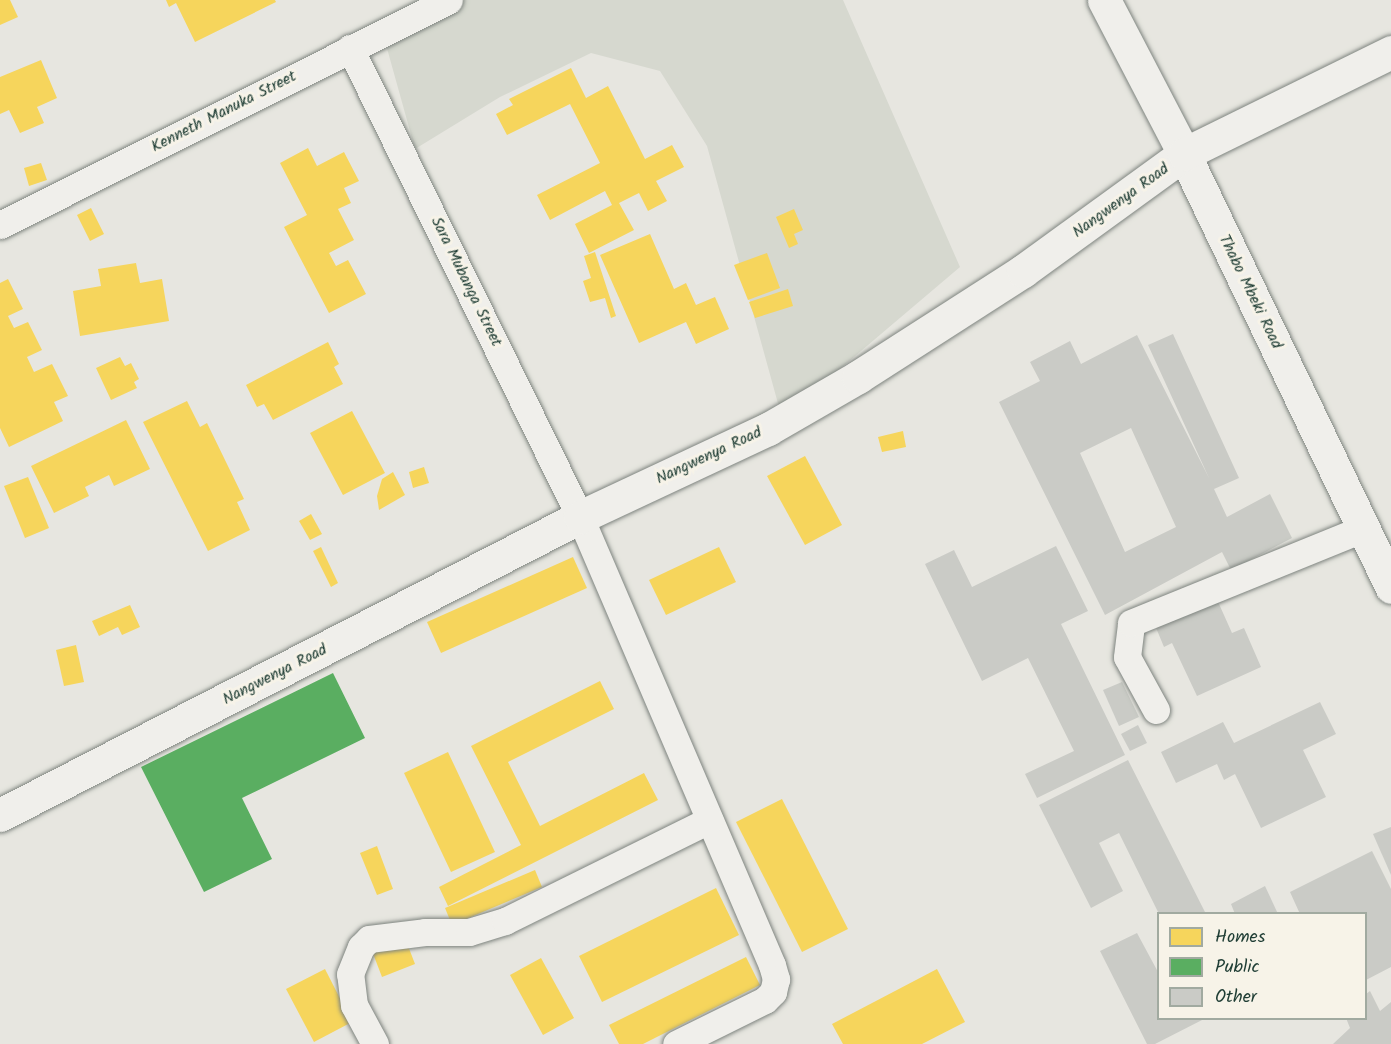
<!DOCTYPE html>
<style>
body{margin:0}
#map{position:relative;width:1391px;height:1044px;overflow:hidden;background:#e7e6e0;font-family:Kalam,sans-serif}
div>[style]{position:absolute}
.green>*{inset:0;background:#d6d8cf}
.homes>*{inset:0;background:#f6d55c}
.public>*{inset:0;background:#5aae61}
.building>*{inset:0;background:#cacbc6}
.roads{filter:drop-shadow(0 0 2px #7e847f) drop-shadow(0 0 2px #7e847f)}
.street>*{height:27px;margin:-13.5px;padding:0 13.5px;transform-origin:13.5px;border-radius:13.5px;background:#f0efeb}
.secondary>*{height:33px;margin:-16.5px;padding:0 16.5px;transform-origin:16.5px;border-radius:16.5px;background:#f0efeb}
span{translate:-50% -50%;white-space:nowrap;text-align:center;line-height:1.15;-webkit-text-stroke:6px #f7f3e8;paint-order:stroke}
.street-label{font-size:16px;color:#1f3d34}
.legend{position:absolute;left:1157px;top:912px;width:210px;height:108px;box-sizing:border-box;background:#f7f3e8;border:2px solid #a1aaa0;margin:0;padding:8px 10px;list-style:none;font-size:18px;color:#1f3d34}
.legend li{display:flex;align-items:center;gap:12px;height:30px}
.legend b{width:30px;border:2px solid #a1aaa0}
</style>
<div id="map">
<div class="green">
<div style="clip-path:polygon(453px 0,843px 0,960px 267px,782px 418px,707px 146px,660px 71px,591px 53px,500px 97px,415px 149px,383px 34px)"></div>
</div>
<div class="homes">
<div style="clip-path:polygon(0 0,10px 0,18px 17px,0 25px)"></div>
<div style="clip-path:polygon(166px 0,275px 0,276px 2px,195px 42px,176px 3px,169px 7px)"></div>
<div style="clip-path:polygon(41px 60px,57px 98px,37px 107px,44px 123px,20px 133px,9px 110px,0 114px,0 77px)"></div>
<div style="clip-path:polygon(571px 68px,586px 98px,608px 86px,645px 159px,672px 145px,684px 167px,656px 181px,667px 201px,648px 211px,639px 193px,619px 203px,634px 230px,589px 253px,575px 224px,612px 205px,605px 191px,550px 220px,537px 195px,600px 163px,570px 104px,507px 135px,496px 114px,513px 105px,509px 99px)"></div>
<div style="clip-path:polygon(308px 148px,317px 166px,344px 152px,359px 181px,344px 188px,351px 203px,338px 209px,354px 240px,329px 253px,336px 266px,348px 260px,366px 294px,329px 313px,284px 227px,307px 215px,280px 163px)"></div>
<div style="clip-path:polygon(41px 163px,47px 180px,29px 186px,24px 168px)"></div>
<div style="clip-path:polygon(91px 208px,104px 234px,90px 241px,77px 215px)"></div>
<div style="clip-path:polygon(794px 209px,803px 230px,794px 234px,798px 244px,789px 248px,776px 217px)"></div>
<div style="clip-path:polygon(650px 234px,674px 289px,686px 283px,696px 305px,715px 297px,729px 329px,696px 344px,686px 322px,639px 343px,600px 255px)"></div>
<div style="clip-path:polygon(595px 252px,616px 316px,611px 318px,605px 298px,590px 302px,583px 281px,591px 278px,584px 256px)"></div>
<div style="clip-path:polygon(767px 253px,780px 288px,748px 300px,734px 265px)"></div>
<div style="clip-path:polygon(136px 263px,140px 283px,162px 279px,169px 321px,80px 336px,73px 291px,101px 286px,98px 269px)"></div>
<div style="clip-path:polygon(8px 279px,23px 309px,8px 316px,14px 328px,28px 322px,42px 350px,27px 357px,34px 372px,52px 364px,68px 396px,54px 402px,63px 421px,9px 447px,0 428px,0 283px)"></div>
<div style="clip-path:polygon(788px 289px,793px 306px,755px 318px,749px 302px)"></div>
<div style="clip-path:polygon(328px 342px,339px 364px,334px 367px,343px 384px,273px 420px,264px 404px,257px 407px,246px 385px)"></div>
<div style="clip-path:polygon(120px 357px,125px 366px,131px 363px,139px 379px,134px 382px,137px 388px,111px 400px,96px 368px)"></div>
<div style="clip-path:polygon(187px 401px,200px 427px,207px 423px,244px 499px,237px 502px,250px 530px,208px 551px,143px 422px)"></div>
<div style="clip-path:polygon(352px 411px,385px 473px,343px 495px,310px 433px)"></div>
<div style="clip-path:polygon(126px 420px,150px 469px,114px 486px,109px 475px,85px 487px,89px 496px,54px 513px,31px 466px)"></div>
<div style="clip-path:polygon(903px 431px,906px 447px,882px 452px,878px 437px)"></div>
<div style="clip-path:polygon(805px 456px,842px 525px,805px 545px,767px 476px)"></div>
<div style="clip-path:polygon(424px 467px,429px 483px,413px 488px,409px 472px)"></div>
<div style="clip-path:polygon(393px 472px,405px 495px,379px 510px,377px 496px,382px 479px)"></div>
<div style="clip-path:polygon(28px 477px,49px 528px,25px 538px,4px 486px)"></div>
<div style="clip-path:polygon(311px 514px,322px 534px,310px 540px,299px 521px)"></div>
<div style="clip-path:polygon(321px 547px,338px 583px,331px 587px,313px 551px)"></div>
<div style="clip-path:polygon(719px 547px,736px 582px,666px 615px,649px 580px)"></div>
<div style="clip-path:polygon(573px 557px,587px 588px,441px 653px,427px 622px)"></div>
<div style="clip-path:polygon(130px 605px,140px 627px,122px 635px,118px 627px,99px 636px,92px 621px)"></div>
<div style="clip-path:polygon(76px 645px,84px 682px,64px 686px,56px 650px)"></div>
<div style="clip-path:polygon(600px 681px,614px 709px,508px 762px,540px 826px,644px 773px,658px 800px,448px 906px,439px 887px,521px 845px,471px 746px)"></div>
<div style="clip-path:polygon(448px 752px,495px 852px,451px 872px,404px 773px)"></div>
<div style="clip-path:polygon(782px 799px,848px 929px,802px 952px,736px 822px)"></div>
<div style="clip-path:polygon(377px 846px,393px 889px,377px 895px,360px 853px)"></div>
<div style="clip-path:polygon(535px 870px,542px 887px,452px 925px,445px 908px)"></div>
<div style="clip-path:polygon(716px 888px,739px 935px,602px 1002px,579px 956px)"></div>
<div style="clip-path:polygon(405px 938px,415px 964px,382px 977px,372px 951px)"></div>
<div style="clip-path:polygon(746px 957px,760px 985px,643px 1044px,619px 1044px,609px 1025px)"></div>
<div style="clip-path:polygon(541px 958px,574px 1018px,543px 1035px,510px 975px)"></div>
<div style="clip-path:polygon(325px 969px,352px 1022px,314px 1042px,286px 989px)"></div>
<div style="clip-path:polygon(937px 969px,965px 1022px,922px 1044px,843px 1044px,832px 1024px)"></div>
</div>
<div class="public">
<div style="clip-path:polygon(333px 673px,365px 738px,242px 798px,272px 859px,204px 892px,141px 767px)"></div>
</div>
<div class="building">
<div style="clip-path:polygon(evenodd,1173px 334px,1239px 478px,1214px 489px,1227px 517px,1270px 494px,1292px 538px,1231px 570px,1222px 552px,1105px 615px,999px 402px,1040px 381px,1030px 362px,1070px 341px,1081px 364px,1137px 335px,1209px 478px,1148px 345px,1173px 334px,1131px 428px,1176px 527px,1125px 552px,1080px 453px,1131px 428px)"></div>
<div style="clip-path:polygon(1056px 546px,1088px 611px,1061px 624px,1125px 755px,1037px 798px,1025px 774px,1074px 751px,1028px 658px,982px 681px,925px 564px,954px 550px,972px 587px)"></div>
<div style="clip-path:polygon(1215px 595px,1232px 633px,1244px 628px,1261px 667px,1197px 696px,1172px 643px,1164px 647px,1154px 623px)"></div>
<div style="clip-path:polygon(1122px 682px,1139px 717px,1119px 726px,1103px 690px)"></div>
<div style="clip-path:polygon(1320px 702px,1336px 734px,1303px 750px,1326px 797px,1261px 828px,1235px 774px,1224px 780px,1217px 764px,1176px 783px,1161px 752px,1223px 722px,1234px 743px)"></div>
<div style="clip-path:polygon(1138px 725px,1147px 743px,1130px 751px,1121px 734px)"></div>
<div style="clip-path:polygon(1128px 760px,1206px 914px,1159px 914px,1119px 833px,1099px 843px,1123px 891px,1091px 908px,1039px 805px)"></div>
<div style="clip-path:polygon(1391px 827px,1391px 875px,1373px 834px)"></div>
<div style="clip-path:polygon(1372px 851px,1391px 889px,1391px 967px,1366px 980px,1366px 914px,1300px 914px,1290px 892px)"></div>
<div style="clip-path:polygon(1265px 886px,1278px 914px,1235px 914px,1231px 904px)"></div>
<div style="clip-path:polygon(1137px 933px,1158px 972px,1158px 1018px,1206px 1018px,1155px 1044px,1147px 1044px,1100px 951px)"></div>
<div style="clip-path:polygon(1370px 991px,1380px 1011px,1391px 1002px,1391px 1044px,1333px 1044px,1350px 1028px,1346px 1018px,1366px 1018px,1366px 994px)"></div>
</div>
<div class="roads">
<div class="street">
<div style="left:350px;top:48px;width:522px;rotate:63.88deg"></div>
<div style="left:580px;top:517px;width:487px;rotate:66.8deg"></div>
<div style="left:772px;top:965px;width:15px;rotate:74deg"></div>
<div style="left:776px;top:979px;width:13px;rotate:103deg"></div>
<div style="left:773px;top:992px;width:11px;rotate:135deg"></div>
<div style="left:765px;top:1000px;width:99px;rotate:153.7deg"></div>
<div style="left:0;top:225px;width:502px;rotate:-26.62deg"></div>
<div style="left:1156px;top:710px;width:60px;rotate:-118.7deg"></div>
<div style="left:1127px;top:657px;width:34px;rotate:-83deg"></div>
<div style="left:1131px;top:623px;width:250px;rotate:-22.1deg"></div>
<div style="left:375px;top:1044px;width:44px;rotate:-118.3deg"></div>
<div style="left:354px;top:1005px;width:31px;rotate:-97deg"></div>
<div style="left:350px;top:974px;width:29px;rotate:-68deg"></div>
<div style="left:361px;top:947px;width:11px;rotate:-45deg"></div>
<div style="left:369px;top:939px;width:56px;rotate:-7.1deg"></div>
<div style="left:425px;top:932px;width:44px"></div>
<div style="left:469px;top:932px;width:38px;rotate:-17deg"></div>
<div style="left:505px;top:921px;width:228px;rotate:-26.3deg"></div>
</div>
<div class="secondary">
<div style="left:1104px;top:0;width:174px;rotate:62.5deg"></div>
<div style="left:1184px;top:154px;width:480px;rotate:64.4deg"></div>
<div style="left:0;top:815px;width:652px;rotate:-27.19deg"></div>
<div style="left:580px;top:517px;width:208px;rotate:-25.1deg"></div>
<div style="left:768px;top:429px;width:104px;rotate:-30deg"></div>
<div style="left:858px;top:377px;width:196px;rotate:-32.7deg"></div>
<div style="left:1023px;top:271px;width:199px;rotate:-36deg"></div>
<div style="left:1184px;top:154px;width:231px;rotate:-26.2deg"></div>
</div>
</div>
<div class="street-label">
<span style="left:224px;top:112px;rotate:-27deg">Kenneth Manuka Street</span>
<span style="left:1121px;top:201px;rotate:-36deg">Nangwenya Road</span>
<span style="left:466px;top:282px;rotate:64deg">Sara Mubanga Street</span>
<span style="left:1250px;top:292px;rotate:64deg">Thabo Mbeki Road</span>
<span style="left:709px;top:456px;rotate:-25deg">Nangwenya Road</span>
<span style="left:275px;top:675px;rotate:-27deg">Nangwenya Road</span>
</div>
<ul class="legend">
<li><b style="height:16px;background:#f6d55c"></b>Homes</li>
<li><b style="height:16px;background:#5aae61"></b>Public</li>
<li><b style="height:16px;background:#cacbc6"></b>Other</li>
</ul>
</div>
